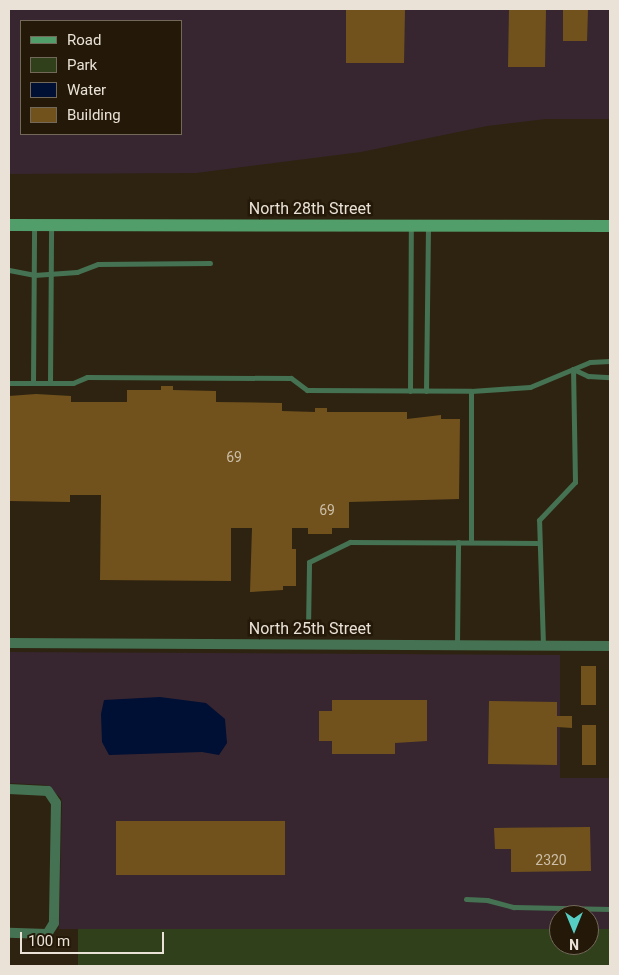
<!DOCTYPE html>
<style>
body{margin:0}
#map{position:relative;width:619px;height:975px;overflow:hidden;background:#2e2311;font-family:Roboto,sans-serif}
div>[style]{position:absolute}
.industrial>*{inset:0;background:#372630}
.green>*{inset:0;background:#2f401a}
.water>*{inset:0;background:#000f34}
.building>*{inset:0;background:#71521d}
.service>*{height:5px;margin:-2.5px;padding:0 2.5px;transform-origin:2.5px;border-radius:2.5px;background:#457252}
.minor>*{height:10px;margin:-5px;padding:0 5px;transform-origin:5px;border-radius:5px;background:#457252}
.secondary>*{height:12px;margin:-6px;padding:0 6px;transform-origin:6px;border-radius:6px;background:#529e6a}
span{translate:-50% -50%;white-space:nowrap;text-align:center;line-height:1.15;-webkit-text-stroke:5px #241908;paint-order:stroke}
.number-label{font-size:14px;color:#ccbea8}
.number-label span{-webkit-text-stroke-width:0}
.street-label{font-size:16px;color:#eae2d7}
.frame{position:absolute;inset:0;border:10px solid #eae2d7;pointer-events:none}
.legend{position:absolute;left:20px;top:20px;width:162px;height:115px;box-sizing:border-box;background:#241908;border:1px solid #73695b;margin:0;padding:6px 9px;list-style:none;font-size:15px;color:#eae2d7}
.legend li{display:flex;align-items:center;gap:10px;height:25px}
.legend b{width:25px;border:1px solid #73695b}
.north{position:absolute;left:549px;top:905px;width:50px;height:50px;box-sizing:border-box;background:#241908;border:1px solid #73695b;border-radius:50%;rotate:180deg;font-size:14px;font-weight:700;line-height:20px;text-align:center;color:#eae2d7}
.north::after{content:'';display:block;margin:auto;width:18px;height:22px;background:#56cec4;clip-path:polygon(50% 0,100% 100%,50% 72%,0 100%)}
.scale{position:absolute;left:20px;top:932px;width:144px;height:22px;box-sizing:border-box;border:2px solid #eae2d7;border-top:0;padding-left:6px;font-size:15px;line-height:18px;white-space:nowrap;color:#eae2d7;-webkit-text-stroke:4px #241908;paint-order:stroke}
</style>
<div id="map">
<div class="industrial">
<div style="clip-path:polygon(evenodd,9px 9px,610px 9px,610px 119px,546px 119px,487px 126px,361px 152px,196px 173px,9px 174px,9px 9px,21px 21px,181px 21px,181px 134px,21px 134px,21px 21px)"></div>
<div style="clip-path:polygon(9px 652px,560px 655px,560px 778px,610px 778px,610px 929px,589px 929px,589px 915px,559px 915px,559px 929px,59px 929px,62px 803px,61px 798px,46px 785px,9px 783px)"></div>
</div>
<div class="green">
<div style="clip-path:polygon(78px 929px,559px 929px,559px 945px,589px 945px,589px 929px,610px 929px,610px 966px,78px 966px)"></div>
</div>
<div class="water">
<div style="clip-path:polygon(160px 697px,206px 703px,225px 719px,227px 743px,219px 755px,202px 752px,109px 755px,102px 742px,101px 714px,104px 700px)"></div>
</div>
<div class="building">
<div style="clip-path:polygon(346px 9px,405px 9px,404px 63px,346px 63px)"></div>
<div style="clip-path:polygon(509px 9px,546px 9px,545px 67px,508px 67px)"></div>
<div style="clip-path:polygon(563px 9px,588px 9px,587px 41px,563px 41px)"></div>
<div style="clip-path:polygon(161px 386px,173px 386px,173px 390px,216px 391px,216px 402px,282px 403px,282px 411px,315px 412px,315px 408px,327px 408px,327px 412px,407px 412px,407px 419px,441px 415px,441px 419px,460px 419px,459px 499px,349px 502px,349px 528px,332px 528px,332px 534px,308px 534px,308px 528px,292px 528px,292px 549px,296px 549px,296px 586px,283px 586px,283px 590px,250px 592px,252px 528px,231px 528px,231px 581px,100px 580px,101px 495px,70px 495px,70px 502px,9px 501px,9px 396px,36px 394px,71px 396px,71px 402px,127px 402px,127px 390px,161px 390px)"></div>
<div style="clip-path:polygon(581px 666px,596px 666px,596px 705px,581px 705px)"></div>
<div style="clip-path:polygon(332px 700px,427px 700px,427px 741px,395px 743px,395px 754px,332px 754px,332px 741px,319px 741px,319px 711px,332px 711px)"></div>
<div style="clip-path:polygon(489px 701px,557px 702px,557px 716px,572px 716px,572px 728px,557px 727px,557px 765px,488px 764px)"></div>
<div style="clip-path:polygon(582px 725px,596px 725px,596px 765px,582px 765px)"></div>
<div style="clip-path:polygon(116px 821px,285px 821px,285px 875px,116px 875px)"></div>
<div style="clip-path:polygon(590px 827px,591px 871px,511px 872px,511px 849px,495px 849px,494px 828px)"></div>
</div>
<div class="service">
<div style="left:9px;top:270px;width:25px;rotate:11deg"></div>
<div style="left:34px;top:275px;width:43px;rotate:-4deg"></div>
<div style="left:77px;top:272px;width:22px;rotate:-21deg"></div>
<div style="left:98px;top:264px;width:112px;rotate:-0.5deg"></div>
<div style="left:573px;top:369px;width:17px;rotate:25deg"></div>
<div style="left:588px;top:376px;width:22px;rotate:3deg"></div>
<div style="left:9px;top:383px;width:64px"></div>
<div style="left:73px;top:383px;width:15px;rotate:-23deg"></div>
<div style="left:87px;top:377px;width:204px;rotate:0.3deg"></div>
<div style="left:291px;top:378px;width:20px;rotate:37deg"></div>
<div style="left:307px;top:390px;width:164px;rotate:0.3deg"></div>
<div style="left:471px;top:391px;width:59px;rotate:-3.9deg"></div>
<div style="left:530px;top:387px;width:65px;rotate:-22.6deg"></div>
<div style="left:590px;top:362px;width:20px;rotate:-3deg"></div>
<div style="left:33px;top:383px;width:157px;rotate:-89.6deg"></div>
<div style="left:50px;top:383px;width:157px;rotate:-89.6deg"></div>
<div style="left:410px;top:391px;width:165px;rotate:-89.7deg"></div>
<div style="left:426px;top:391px;width:165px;rotate:-89.3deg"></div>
<div style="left:471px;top:391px;width:150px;rotate:90deg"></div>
<div style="left:308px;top:629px;width:67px;rotate:-89.1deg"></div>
<div style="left:309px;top:562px;width:46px;rotate:-26deg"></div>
<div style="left:350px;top:542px;width:189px;rotate:0.3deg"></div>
<div style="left:457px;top:645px;width:103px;rotate:-89.4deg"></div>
<div style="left:543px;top:645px;width:125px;rotate:-91.8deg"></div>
<div style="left:539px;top:520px;width:52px;rotate:-46.5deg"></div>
<div style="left:575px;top:482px;width:113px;rotate:-91deg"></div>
<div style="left:466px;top:899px;width:21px;rotate:3deg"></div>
<div style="left:487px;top:900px;width:28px;rotate:15deg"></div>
<div style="left:514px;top:907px;width:96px;rotate:1.2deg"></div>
</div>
<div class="minor">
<div style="left:9px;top:643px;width:601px;rotate:0.29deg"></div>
<div style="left:9px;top:789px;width:39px;rotate:3deg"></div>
<div style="left:48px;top:791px;width:14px;rotate:56deg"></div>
<div style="left:56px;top:803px;width:120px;rotate:91deg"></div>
<div style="left:54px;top:923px;width:13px;rotate:122deg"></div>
<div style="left:47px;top:934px;width:38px;rotate:-178deg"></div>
</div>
<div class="secondary">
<div style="left:9px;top:225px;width:601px;rotate:0.1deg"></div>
</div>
<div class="number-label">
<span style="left:234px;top:457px">69</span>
<span style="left:327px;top:510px">69</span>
<span style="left:551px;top:860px">2320</span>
</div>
<div class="street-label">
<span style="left:310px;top:209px">North 28th Street</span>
<span style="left:310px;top:629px">North 25th Street</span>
</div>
<div class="frame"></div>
<ul class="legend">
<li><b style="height:6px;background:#529e6a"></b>Road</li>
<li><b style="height:14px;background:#2f401a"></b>Park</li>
<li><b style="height:14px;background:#000f34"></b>Water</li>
<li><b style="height:14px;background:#71521d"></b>Building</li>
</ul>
<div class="north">N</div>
<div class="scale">100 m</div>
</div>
